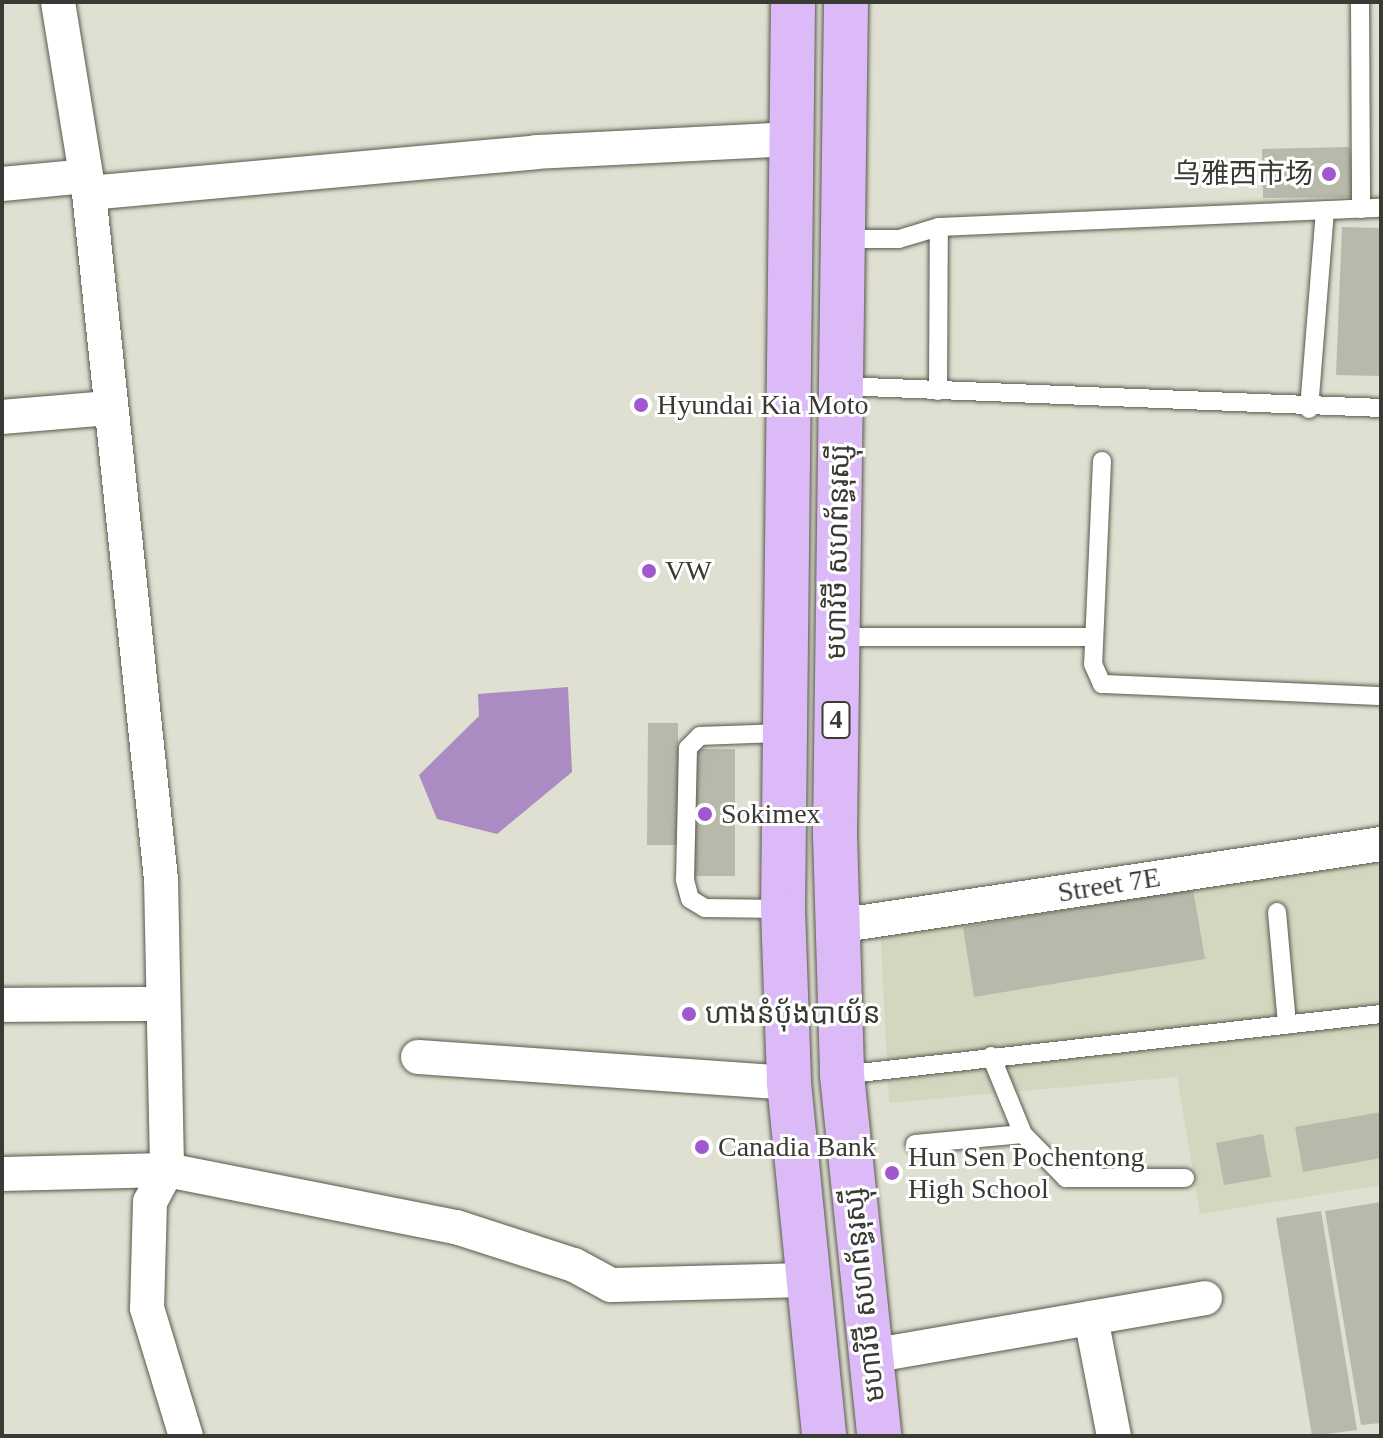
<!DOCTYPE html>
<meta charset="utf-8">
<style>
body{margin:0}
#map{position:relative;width:1383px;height:1438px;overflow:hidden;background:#dfe0d1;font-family:"Times New Roman","Noto Sans SC","Noto Sans Khmer",serif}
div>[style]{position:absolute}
.built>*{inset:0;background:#d5d6c0}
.water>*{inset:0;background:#aa8bc2}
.building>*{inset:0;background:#b8b9ab}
.roads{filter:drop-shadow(0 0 2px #58594c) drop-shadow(0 0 2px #58594c)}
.lane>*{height:18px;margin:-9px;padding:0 9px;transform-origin:9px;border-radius:9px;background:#fff}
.street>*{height:34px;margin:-17px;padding:0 17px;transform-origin:17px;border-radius:17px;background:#fff}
.highway>*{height:44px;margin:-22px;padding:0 22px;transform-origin:22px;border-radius:22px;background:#dcbaf7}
.dots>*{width:22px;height:22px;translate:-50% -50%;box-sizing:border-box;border:4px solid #fff;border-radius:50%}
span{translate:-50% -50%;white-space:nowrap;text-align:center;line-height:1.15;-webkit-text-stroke:6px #fff;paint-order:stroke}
.shield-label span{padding:2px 6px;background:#fff;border:2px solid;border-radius:6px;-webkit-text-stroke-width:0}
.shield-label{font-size:26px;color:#393a34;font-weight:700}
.poi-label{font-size:28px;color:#393a34}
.right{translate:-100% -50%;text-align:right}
.left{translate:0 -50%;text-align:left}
.street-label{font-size:28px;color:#393a34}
.frame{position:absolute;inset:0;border:4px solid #393a34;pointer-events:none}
</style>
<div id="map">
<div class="built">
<div style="clip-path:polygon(1381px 859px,1381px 1185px,1200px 1214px,1177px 1077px,889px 1103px,880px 925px)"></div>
</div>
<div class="water">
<div style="clip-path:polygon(568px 687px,572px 772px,497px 834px,437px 819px,419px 775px,479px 716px,478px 694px)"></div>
</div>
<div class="building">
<div style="clip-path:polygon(1349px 147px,1360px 197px,1263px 198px,1262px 149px)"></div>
<div style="clip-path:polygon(1342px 227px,1381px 228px,1381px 376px,1336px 375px)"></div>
<div style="clip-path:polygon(648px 723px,678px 723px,678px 845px,647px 845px)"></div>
<div style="clip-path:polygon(690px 749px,735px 749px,735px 876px,690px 876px)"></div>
<div style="clip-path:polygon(1193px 889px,1205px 959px,974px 997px,963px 927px)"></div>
<div style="clip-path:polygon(1381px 1112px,1381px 1158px,1303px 1172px,1295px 1127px)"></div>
<div style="clip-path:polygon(1263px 1134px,1271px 1177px,1224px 1185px,1216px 1143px)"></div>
<div style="clip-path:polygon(1381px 1202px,1381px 1423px,1361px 1425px,1325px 1211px)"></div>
<div style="clip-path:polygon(1321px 1211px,1357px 1430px,1312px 1436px,1276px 1218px)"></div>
</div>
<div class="roads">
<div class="lane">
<div style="left:1360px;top:2px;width:207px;rotate:89.7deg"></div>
<div style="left:843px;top:239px;width:56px"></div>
<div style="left:899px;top:239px;width:42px;rotate:-16.7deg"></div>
<div style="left:939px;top:227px;width:442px;rotate:-2.5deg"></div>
<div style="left:841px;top:386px;width:540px;rotate:2.33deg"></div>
<div style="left:938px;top:391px;width:164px;rotate:-89.7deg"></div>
<div style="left:1309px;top:409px;width:199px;rotate:-85.4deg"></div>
<div style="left:1102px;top:461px;width:203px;rotate:92.5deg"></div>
<div style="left:1093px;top:664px;width:22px;rotate:66deg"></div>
<div style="left:1102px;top:684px;width:279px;rotate:2.5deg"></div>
<div style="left:837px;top:637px;width:257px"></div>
<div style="left:783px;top:909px;width:78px;rotate:-179.3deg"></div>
<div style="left:705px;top:908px;width:17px;rotate:-149deg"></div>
<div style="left:690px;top:899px;width:20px;rotate:-105deg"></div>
<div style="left:685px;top:880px;width:132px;rotate:-88.7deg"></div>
<div style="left:688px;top:748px;width:17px;rotate:-45deg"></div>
<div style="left:700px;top:736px;width:83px;rotate:-2.1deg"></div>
<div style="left:1277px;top:912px;width:113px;rotate:84.9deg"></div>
<div style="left:991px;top:1056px;width:84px;rotate:67.7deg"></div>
<div style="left:1023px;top:1134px;width:62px;rotate:45.7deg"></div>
<div style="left:1066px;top:1178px;width:119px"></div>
<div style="left:842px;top:1075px;width:542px;rotate:-6.46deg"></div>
<div style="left:915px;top:1144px;width:108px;rotate:-5.3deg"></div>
</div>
<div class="street">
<div style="left:58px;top:2px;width:193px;rotate:80.8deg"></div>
<div style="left:89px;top:193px;width:690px;rotate:84.01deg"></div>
<div style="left:161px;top:879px;width:291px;rotate:88.8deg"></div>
<div style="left:167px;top:1170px;width:36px;rotate:118deg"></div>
<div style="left:150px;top:1202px;width:106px;rotate:91.6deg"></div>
<div style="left:147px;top:1308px;width:134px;rotate:73.1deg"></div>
<div style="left:2px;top:184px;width:84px;rotate:-5.4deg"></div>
<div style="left:89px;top:193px;width:449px;rotate:-5.2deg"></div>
<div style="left:536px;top:152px;width:255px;rotate:-2.9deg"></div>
<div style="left:2px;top:417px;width:108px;rotate:-4.8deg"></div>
<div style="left:837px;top:926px;width:550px;rotate:-8.57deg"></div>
<div style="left:2px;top:1005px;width:161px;rotate:-0.4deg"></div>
<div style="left:418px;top:1057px;width:372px;rotate:4deg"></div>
<div style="left:2px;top:1174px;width:165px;rotate:-1.4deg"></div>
<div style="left:167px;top:1170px;width:295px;rotate:11.2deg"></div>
<div style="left:456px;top:1227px;width:124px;rotate:17.9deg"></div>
<div style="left:574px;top:1265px;width:42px;rotate:28.4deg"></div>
<div style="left:611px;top:1285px;width:196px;rotate:-1.5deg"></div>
<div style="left:1091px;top:1318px;width:120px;rotate:79deg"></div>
<div style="left:870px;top:1356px;width:340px;rotate:-9.8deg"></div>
</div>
<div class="highway">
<div style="left:793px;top:2px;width:907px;rotate:90.63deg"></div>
<div style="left:783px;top:909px;width:174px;rotate:88deg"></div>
<div style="left:789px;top:1083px;width:355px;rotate:84.3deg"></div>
<div style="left:846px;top:2px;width:833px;rotate:90.76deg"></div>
<div style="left:835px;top:835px;width:240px;rotate:88.3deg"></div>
<div style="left:842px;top:1075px;width:363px;rotate:84.1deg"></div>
</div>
</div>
<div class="dots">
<div style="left:1329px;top:174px;background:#9f58cd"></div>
<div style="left:641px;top:405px;background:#9f58cd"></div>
<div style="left:649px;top:571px;background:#9f58cd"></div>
<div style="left:705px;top:814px;background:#9f58cd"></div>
<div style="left:689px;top:1014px;background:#9f58cd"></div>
<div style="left:702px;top:1147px;background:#9f58cd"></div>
<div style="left:892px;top:1173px;background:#9f58cd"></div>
</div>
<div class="shield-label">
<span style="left:836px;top:720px">4</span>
</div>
<div class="poi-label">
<span class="right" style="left:1313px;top:174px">乌雅西市场</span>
<span class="left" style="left:657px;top:405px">Hyundai Kia Moto</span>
<span class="left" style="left:665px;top:571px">VW</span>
<span class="left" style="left:721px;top:814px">Sokimex</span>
<span class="left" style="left:705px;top:1014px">ហាងនំបុ័ងបាយ័ន</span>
<span class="left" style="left:718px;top:1147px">Canadia Bank</span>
<span class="left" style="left:908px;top:1173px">Hun Sen Pochentong<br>High School</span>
</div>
<div class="street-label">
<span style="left:838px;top:552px;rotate:-89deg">មហាវិថី សហព័ន្ធរុស្ស៊ី</span>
<span style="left:1109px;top:885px;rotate:-9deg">Street 7E</span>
<span style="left:864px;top:1295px;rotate:-96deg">មហាវិថី សហព័ន្ធរុស្ស៊ី</span>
</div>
<div class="frame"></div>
</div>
